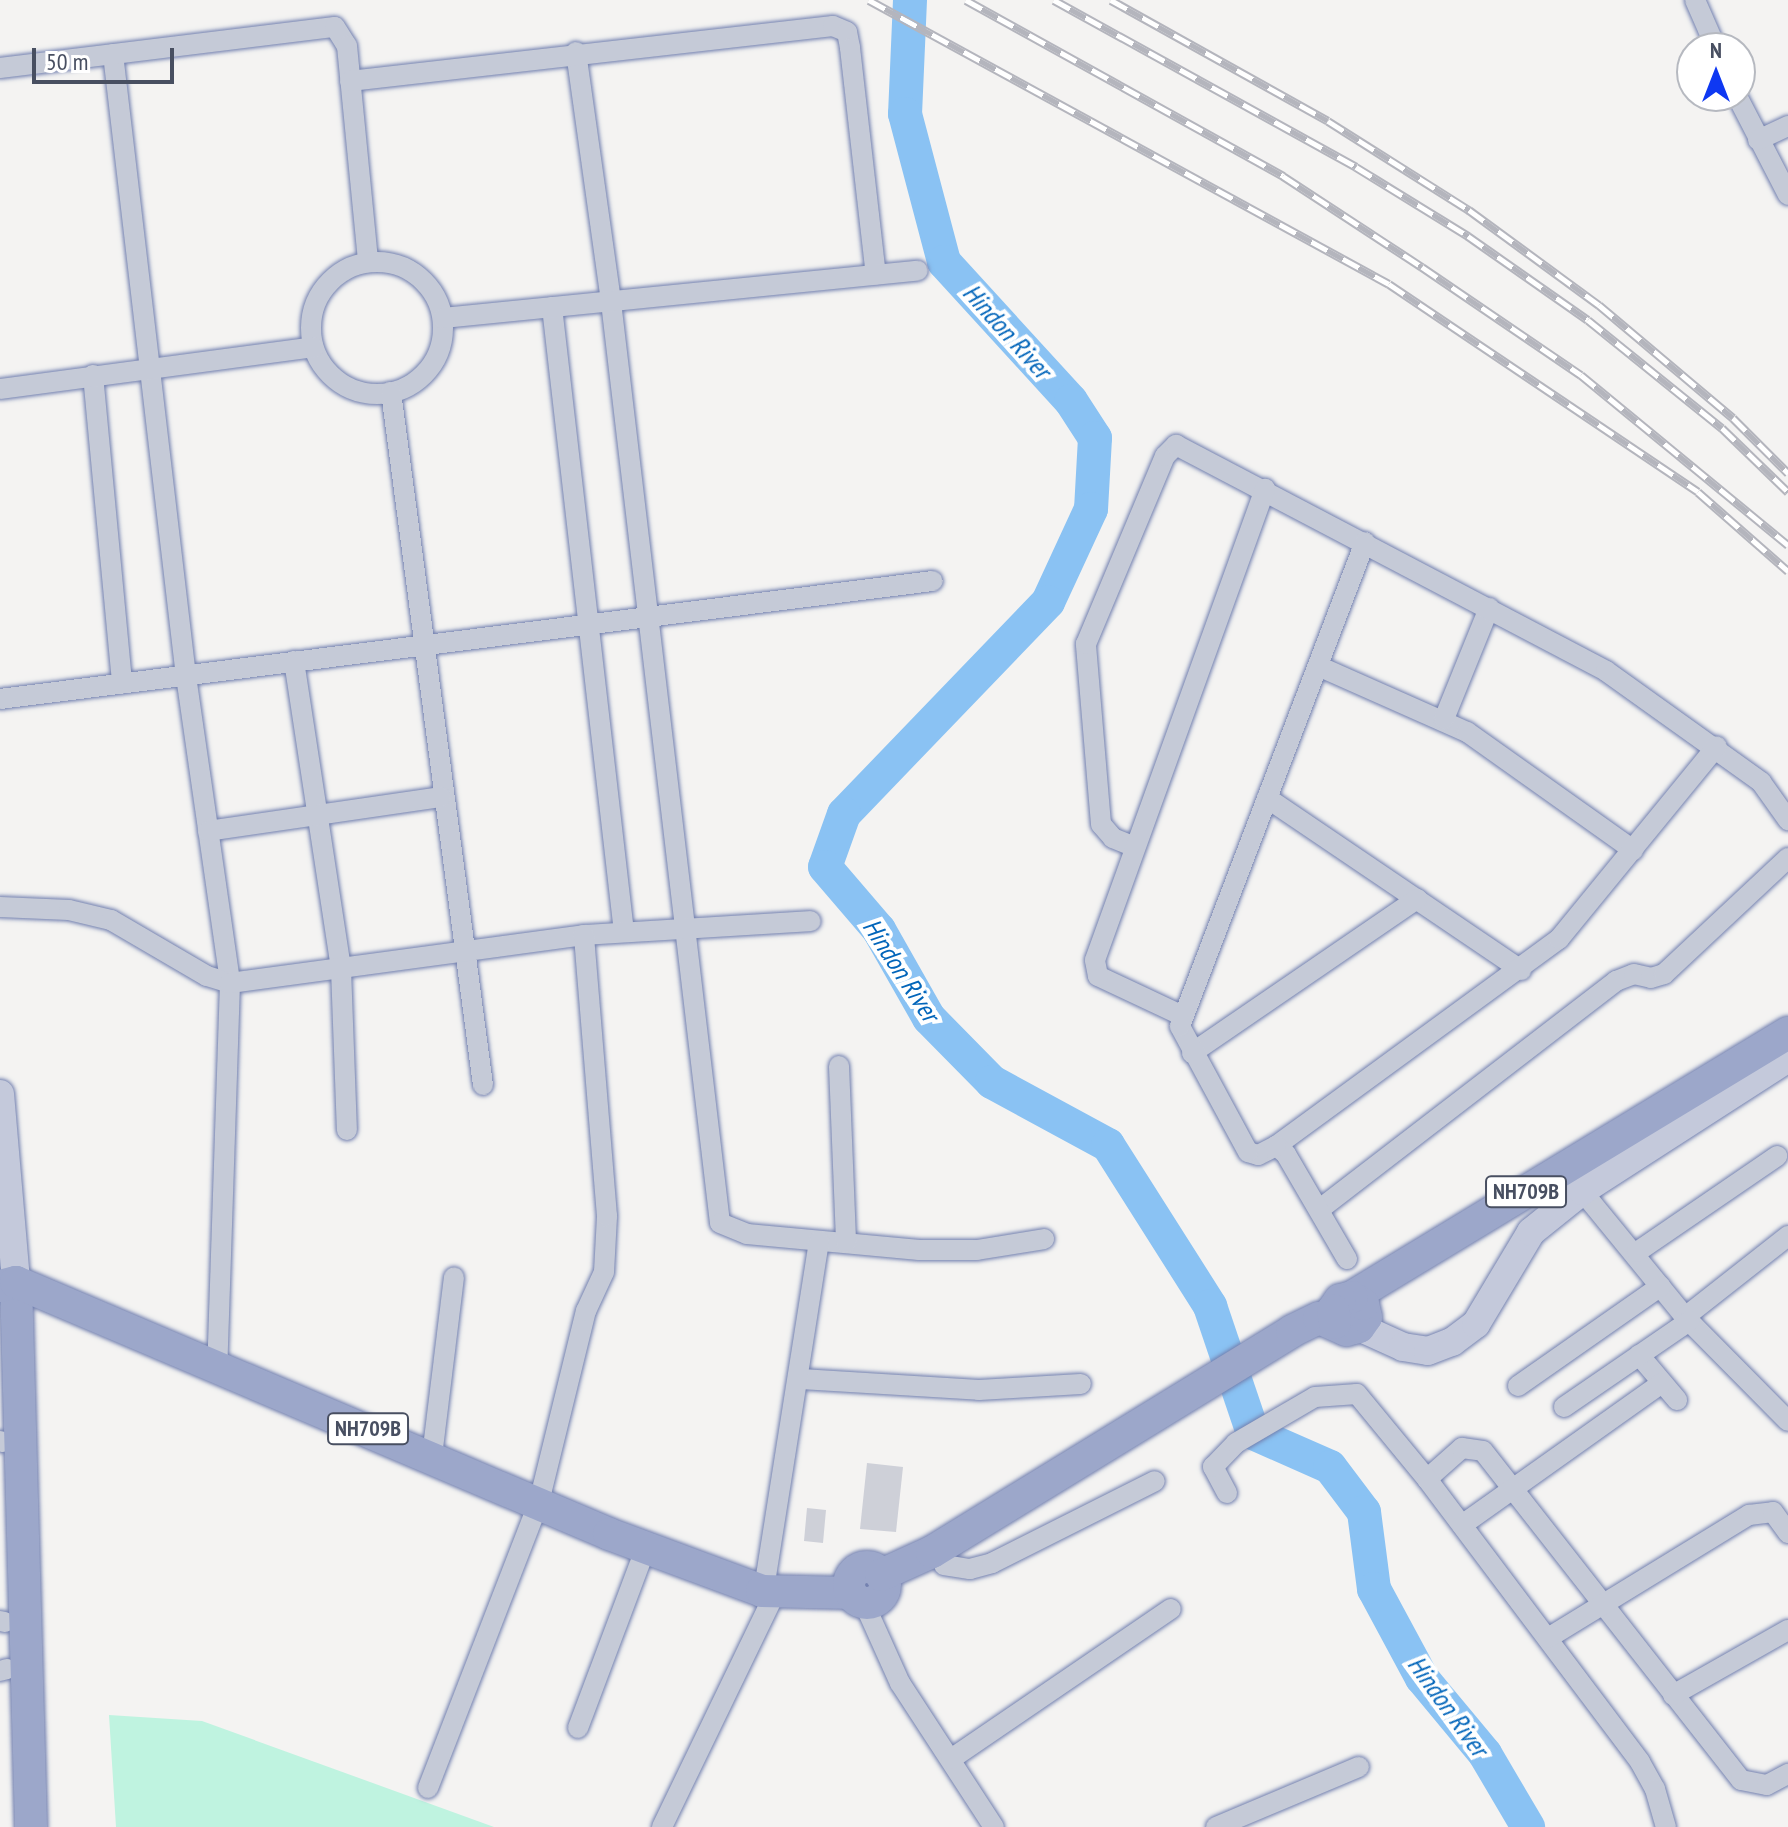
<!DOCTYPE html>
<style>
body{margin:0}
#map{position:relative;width:1788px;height:1827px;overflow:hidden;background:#f4f3f2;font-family:"PT Sans Narrow",sans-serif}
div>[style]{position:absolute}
.green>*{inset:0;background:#bff3e0}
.river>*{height:34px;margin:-17px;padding:0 17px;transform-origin:17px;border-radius:17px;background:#8ac2f3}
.building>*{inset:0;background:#ced0d8}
.roads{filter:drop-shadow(0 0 2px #7280af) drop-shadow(0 0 2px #7280af)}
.minor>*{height:20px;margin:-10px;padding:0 10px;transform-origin:10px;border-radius:10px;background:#c5cad7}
.minor>.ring{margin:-10px;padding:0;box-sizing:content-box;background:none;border:20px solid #c5cad7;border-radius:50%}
.secondary>*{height:28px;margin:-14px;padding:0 14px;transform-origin:14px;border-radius:14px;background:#c4c9db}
.trunk>*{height:32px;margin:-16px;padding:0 16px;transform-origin:16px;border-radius:16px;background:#9ca7ca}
.trunk>.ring{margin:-16px;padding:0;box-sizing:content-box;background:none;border:32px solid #9ca7ca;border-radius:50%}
.rail>*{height:9px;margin-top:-4.5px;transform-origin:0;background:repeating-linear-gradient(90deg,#fff 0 18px,#b4b5bd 0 36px);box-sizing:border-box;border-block:2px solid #b4b5bd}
span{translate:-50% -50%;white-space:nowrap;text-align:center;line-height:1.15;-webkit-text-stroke:8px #fff;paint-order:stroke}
.shield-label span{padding:2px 6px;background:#fff;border:2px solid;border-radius:6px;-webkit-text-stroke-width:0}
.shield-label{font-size:22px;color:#484f61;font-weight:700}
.water-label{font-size:26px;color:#0265ba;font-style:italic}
.north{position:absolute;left:1676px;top:32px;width:80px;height:80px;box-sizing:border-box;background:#fff;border:2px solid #b6b9c0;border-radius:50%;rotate:0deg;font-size:22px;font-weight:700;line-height:32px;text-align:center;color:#484f61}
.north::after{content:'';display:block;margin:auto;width:28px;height:36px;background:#0e38f2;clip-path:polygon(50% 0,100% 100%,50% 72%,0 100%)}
.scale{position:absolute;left:32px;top:48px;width:142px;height:36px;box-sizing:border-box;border:4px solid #484f61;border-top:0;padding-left:10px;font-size:24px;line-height:28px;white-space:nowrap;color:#484f61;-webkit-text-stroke:6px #fff;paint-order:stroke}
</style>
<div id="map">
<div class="green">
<div style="clip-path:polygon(109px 1715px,202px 1721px,494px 1827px,116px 1827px)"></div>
</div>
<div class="river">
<div style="left:910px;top:0;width:114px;rotate:92.5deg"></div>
<div style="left:905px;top:114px;width:153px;rotate:75.2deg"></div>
<div style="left:944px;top:262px;width:188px;rotate:47.6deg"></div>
<div style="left:1071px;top:401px;width:44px;rotate:57deg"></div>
<div style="left:1095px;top:438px;width:71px;rotate:93.2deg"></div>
<div style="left:1091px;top:509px;width:102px;rotate:114.8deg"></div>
<div style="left:1048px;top:602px;width:294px;rotate:133.9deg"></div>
<div style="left:844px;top:814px;width:56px;rotate:109.7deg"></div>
<div style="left:825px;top:867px;width:83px;rotate:49.4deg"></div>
<div style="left:879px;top:930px;width:101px;rotate:60.4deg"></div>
<div style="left:929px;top:1018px;width:90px;rotate:45.5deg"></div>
<div style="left:992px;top:1082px;width:132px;rotate:28.5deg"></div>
<div style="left:1108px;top:1145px;width:191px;rotate:57.6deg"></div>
<div style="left:1210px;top:1306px;width:134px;rotate:71.3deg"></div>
<div style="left:1253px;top:1433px;width:84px;rotate:23.8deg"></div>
<div style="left:1330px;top:1467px;width:56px;rotate:52.9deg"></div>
<div style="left:1364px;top:1512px;width:78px;rotate:82.6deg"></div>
<div style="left:1374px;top:1589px;width:101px;rotate:61.7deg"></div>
<div style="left:1422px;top:1678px;width:99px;rotate:50.3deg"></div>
<div style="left:1485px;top:1754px;width:85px;rotate:59.5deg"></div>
</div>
<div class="building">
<div style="clip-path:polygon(867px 1463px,903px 1467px,896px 1532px,860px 1529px)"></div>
<div style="clip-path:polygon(807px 1508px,826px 1510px,823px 1543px,804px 1541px)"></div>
</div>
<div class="roads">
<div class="minor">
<div style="left:1695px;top:0;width:52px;rotate:66.4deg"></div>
<div style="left:576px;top:52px;width:252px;rotate:82deg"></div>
<div style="left:611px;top:302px;width:927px;rotate:83.25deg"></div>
<div style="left:720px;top:1223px;width:29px;rotate:22deg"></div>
<div style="left:747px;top:1234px;width:173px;rotate:5.3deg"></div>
<div style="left:919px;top:1250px;width:58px"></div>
<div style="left:977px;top:1250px;width:68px;rotate:-9.3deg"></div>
<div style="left:113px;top:54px;width:626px;rotate:83.31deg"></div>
<div style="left:186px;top:676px;width:310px;rotate:81.8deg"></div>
<div style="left:230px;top:983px;width:382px;rotate:91.9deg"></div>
<div style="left:0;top:68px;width:337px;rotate:-7deg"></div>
<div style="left:335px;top:27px;width:22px;rotate:58deg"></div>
<div style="left:347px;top:46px;width:217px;rotate:84.4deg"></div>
<div style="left:350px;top:81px;width:486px;rotate:-6.5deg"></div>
<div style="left:833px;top:26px;width:15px;rotate:23deg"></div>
<div style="left:847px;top:32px;width:16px;rotate:79deg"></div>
<div style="left:850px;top:48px;width:228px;rotate:83.5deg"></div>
<div style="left:1737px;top:96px;width:111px;rotate:62.7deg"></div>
<div style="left:1758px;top:140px;width:33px;rotate:-25deg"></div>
<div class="ring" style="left:311px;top:262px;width:112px;height:112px"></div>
<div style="left:552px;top:307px;width:629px;rotate:83.43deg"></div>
<div style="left:443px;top:318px;width:477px;rotate:-5.7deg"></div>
<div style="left:93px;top:375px;width:310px;rotate:84.6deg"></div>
<div style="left:0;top:389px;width:316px;rotate:-7.6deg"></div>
<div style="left:391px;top:392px;width:699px;rotate:82.44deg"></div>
<div style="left:294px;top:661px;width:312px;rotate:81.3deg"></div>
<div style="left:341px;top:969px;width:161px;rotate:87.9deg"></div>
<div style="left:1318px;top:666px;width:163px;rotate:23.9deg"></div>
<div style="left:1467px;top:732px;width:204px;rotate:35.4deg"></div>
<div style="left:0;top:699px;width:940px;rotate:-7.21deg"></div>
<div style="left:1444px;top:719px;width:120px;rotate:-67.9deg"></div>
<div style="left:1267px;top:798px;width:307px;rotate:34.1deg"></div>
<div style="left:208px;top:831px;width:235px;rotate:-8.3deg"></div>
<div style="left:1135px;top:847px;width:24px;rotate:-158deg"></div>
<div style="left:1113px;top:838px;width:18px;rotate:-131deg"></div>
<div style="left:1101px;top:824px;width:181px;rotate:-94.8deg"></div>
<div style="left:1086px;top:644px;width:204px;rotate:-67.2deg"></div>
<div style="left:1165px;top:456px;width:16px;rotate:-45deg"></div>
<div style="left:1176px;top:445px;width:486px;rotate:27.7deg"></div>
<div style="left:1606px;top:671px;width:191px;rotate:35.6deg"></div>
<div style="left:1761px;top:782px;width:47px;rotate:54.6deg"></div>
<div style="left:0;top:907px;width:69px;rotate:2.5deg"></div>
<div style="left:69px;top:910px;width:43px;rotate:13.4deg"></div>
<div style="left:111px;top:920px;width:111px;rotate:30.3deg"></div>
<div style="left:207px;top:976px;width:24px;rotate:17deg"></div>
<div style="left:230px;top:983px;width:357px;rotate:-7.7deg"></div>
<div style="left:584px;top:935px;width:227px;rotate:-3.5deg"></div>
<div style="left:1183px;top:1016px;width:94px;rotate:-154.8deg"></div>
<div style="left:1098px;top:976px;width:16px;rotate:-101deg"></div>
<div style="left:1095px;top:960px;width:501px;rotate:-70.15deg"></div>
<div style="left:1192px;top:1053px;width:273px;rotate:-34.4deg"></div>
<div style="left:839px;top:1066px;width:177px;rotate:87.7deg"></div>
<div style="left:1276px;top:1146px;width:351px;rotate:-36.2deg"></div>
<div style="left:1559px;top:939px;width:249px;rotate:-50.7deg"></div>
<div style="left:1582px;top:1191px;width:163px;rotate:50.7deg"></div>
<div style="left:1685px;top:1317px;width:146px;rotate:45.3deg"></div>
<div style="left:1320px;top:1209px;width:374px;rotate:-37.6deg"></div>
<div style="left:1616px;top:981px;width:19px;rotate:-21deg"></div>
<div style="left:1634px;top:974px;width:17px;rotate:13deg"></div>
<div style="left:1651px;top:978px;width:14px;rotate:-17deg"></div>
<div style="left:1664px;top:974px;width:170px;rotate:-43.1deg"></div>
<div style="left:1637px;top:1252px;width:170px;rotate:-34.4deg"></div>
<div style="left:1347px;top:1259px;width:121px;rotate:-120.2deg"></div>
<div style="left:1286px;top:1154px;width:13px;rotate:-141deg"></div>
<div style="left:1276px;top:1146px;width:20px;rotate:153deg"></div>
<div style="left:1258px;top:1155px;width:10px;rotate:-163deg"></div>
<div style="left:1248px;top:1152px;width:143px;rotate:-118.4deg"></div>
<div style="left:1180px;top:1026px;width:518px;rotate:-69.08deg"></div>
<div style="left:1685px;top:1317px;width:131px;rotate:-38.2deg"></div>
<div style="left:1639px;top:1355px;width:59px;rotate:49.8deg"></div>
<div style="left:801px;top:1379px;width:178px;rotate:3.5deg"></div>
<div style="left:979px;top:1390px;width:102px;rotate:-3.4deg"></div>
<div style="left:1518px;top:1386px;width:174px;rotate:-35deg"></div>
<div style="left:1564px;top:1407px;width:152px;rotate:-34.5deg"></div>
<div style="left:0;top:1441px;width:3px;rotate:18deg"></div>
<div style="left:432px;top:1456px;width:180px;rotate:-83deg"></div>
<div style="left:1427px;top:1479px;width:47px;rotate:-41.5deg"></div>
<div style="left:1462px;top:1448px;width:21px;rotate:8deg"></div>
<div style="left:1483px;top:1451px;width:418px;rotate:51.9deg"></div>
<div style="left:1741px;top:1780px;width:26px;rotate:11deg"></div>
<div style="left:1767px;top:1785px;width:24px;rotate:-28deg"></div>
<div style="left:1227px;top:1493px;width:30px;rotate:-118deg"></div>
<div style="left:1213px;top:1467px;width:33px;rotate:-46deg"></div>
<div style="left:1236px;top:1443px;width:91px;rotate:-30.2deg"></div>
<div style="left:1315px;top:1397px;width:42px;rotate:-4.1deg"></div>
<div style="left:1357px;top:1394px;width:110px;rotate:50.5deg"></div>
<div style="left:1427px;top:1479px;width:354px;rotate:53deg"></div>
<div style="left:1640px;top:1762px;width:31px;rotate:61deg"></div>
<div style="left:1655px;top:1789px;width:40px;rotate:74deg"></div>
<div style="left:1462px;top:1525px;width:245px;rotate:-35.4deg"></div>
<div style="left:944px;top:1565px;width:26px;rotate:9deg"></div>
<div style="left:970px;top:1569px;width:23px;rotate:-15deg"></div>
<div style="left:992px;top:1563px;width:182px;rotate:-26.7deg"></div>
<div style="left:766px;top:1576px;width:339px;rotate:-81deg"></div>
<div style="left:864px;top:1603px;width:88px;rotate:65.8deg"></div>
<div style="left:900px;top:1683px;width:172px;rotate:56.9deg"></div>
<div style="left:0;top:1621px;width:5px;rotate:11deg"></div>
<div style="left:1548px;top:1638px;width:236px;rotate:-31.5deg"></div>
<div style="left:1749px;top:1515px;width:24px;rotate:-7deg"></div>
<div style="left:1773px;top:1512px;width:26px;rotate:54deg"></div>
<div style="left:0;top:1671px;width:7px;rotate:-16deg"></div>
<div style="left:1673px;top:1695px;width:132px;rotate:-29.5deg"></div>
<div style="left:578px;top:1728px;width:193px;rotate:-69.4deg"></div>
<div style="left:951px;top:1759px;width:266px;rotate:-34.3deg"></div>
<div style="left:428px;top:1788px;width:307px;rotate:-68.8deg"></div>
<div style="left:539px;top:1502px;width:197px;rotate:-76.2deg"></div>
<div style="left:586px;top:1311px;width:43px;rotate:-65.2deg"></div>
<div style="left:604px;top:1272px;width:56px;rotate:-86.9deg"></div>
<div style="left:607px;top:1216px;width:282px;rotate:-94.7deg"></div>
<div style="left:662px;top:1827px;width:260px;rotate:-64.2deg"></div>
<div style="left:1216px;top:1827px;width:155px;rotate:-22.8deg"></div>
</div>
<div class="secondary">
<div style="left:0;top:1094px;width:189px;rotate:85.1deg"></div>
<div style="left:1359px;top:1327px;width:48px;rotate:24.4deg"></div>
<div style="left:1403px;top:1347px;width:25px;rotate:9deg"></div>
<div style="left:1428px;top:1351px;width:26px;rotate:-21deg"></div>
<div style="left:1452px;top:1342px;width:30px;rotate:-37deg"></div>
<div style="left:1476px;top:1324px;width:107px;rotate:-59.1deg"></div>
<div style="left:1531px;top:1232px;width:65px;rotate:-38.8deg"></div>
<div style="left:1582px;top:1191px;width:245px;rotate:-32.8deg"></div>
</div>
<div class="trunk">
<div style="left:16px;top:1282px;width:545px;rotate:88.42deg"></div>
<div style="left:0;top:1286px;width:16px;rotate:-14deg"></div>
<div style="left:16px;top:1282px;width:644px;rotate:23.02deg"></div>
<div style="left:609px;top:1534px;width:163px;rotate:20.4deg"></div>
<div style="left:762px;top:1591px;width:89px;rotate:1.3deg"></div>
<div style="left:1352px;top:1297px;width:510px;rotate:-31.2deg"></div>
<div class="ring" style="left:849px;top:1567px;width:4px;height:4px"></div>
<div style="left:881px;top:1575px;width:56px;rotate:-24.3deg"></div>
<div style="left:932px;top:1552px;width:422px;rotate:-31.5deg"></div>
<div style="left:1292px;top:1331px;width:30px;rotate:-26deg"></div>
<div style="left:1319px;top:1318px;width:30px;rotate:24deg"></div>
<div style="left:1346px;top:1330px;width:13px;rotate:-13deg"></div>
<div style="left:1359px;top:1327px;width:12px;rotate:-55deg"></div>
<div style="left:1366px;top:1317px;width:13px;rotate:-103deg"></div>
<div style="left:1363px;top:1304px;width:13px;rotate:-148deg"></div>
<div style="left:1352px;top:1297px;width:12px;rotate:166deg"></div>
<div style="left:1340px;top:1300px;width:12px;rotate:125deg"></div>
<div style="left:1333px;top:1310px;width:13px;rotate:81deg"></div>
</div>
</div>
<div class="rail">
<div style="left:869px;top:0;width:592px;rotate:28.64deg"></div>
<div style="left:1389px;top:284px;width:372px;rotate:33.9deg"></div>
<div style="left:1698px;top:492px;width:120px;rotate:41.3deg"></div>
<div style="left:966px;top:0;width:363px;rotate:29deg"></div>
<div style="left:1283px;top:176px;width:166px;rotate:33.2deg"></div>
<div style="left:1422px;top:267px;width:192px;rotate:34.2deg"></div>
<div style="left:1581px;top:375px;width:268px;rotate:39.4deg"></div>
<div style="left:1054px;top:0;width:345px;rotate:28.9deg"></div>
<div style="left:1356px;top:167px;width:132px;rotate:31.6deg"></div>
<div style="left:1468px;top:236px;width:146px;rotate:35deg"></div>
<div style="left:1588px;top:320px;width:172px;rotate:38.9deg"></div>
<div style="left:1722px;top:428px;width:92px;rotate:44.1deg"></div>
<div style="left:1111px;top:0;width:248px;rotate:29.1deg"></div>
<div style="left:1328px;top:121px;width:167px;rotate:32.3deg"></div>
<div style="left:1469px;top:210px;width:161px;rotate:36.2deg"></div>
<div style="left:1599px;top:305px;width:175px;rotate:40.1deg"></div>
<div style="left:1733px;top:418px;width:78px;rotate:45deg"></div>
</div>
<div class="shield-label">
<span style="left:1526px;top:1192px">NH709B</span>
<span style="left:368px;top:1429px">NH709B</span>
</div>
<div class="water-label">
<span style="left:1007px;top:331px;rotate:48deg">Hindon River</span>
<span style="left:901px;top:970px;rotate:57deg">Hindon River</span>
<span style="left:1448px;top:1706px;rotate:54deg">Hindon River</span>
</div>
<div class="north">N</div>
<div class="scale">50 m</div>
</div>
